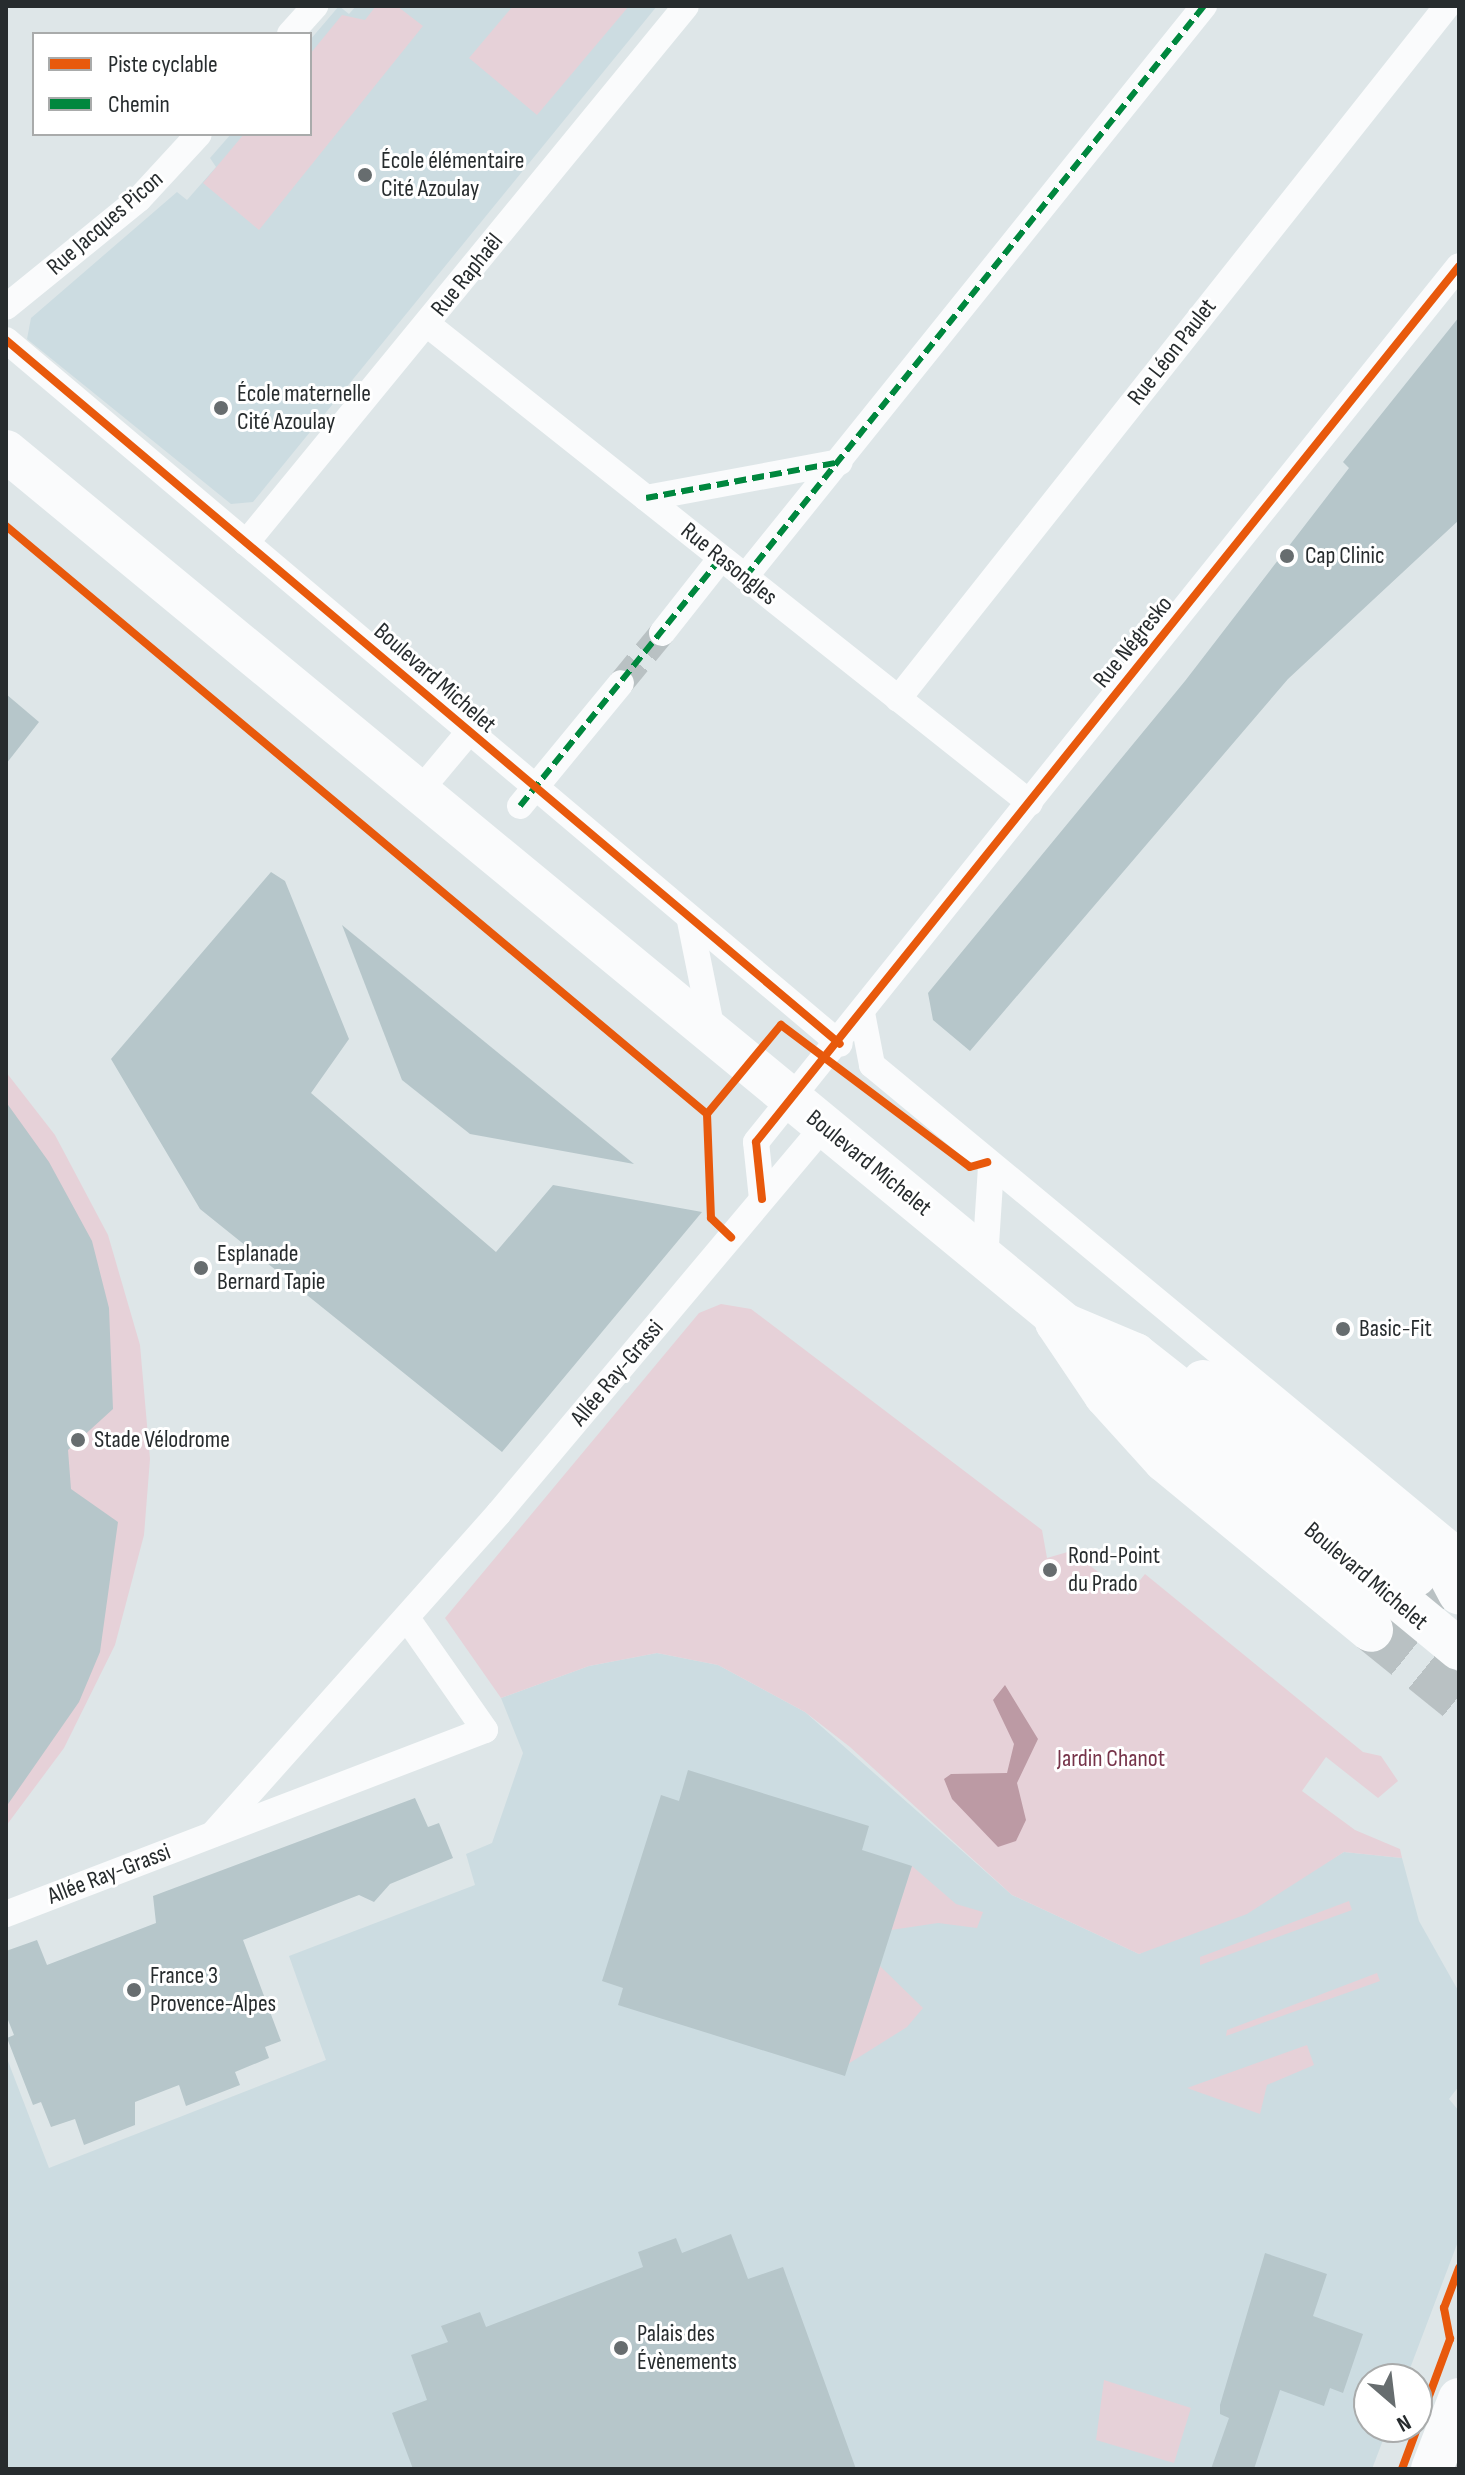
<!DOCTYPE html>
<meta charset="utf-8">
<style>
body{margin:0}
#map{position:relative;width:1465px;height:2475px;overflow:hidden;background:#dee6e8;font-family:"Sofia Sans Condensed",sans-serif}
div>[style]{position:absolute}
.built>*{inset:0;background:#ccdce1}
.green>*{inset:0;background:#e6d1d8}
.water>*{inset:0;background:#bc9aa4}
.building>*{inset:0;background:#b6c6ca}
.street-tunnel>*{height:26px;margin-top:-13px;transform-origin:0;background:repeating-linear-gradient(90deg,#b9c1c3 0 26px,transparent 0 39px)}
.highway-tunnel>*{height:44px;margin-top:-22px;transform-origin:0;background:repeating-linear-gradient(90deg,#b9c1c3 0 44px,transparent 0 66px)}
.street>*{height:26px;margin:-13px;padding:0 13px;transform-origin:13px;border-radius:13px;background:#fafbfc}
.primary>*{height:42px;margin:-21px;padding:0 21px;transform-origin:21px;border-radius:21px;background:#fafbfc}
.highway>*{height:44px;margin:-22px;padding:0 22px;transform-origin:22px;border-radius:22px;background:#fafbfc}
.quiet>*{height:6px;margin-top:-3px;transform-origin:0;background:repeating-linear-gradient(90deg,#00873e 0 12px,transparent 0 18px)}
.cycleway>*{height:8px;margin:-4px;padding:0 4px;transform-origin:4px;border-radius:4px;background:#e8590c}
.dots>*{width:22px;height:22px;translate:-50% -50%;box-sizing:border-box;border:4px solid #fff;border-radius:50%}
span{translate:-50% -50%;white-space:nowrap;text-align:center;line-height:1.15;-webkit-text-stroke:6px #fff;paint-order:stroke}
.poi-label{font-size:24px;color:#272c2e}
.left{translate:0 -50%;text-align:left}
.street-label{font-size:24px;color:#272c2e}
.park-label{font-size:24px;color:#763349}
.frame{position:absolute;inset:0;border:8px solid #272c2e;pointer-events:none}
.legend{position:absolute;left:32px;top:32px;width:280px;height:104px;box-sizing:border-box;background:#fff;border:2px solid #a9abab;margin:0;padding:10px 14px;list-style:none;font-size:24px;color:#272c2e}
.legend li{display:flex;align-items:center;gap:16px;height:40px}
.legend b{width:40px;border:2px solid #a9abab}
.north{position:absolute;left:1353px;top:2363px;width:80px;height:80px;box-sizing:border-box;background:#fff;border:2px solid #a9abab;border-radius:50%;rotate:152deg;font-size:22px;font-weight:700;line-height:32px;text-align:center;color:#272c2e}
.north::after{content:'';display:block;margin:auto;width:28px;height:36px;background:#676d6f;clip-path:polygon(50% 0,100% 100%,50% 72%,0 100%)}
</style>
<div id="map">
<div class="built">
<div style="clip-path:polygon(339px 6px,349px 14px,356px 6px,657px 6px,253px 502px,231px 504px,27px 339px,31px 318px,177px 192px,187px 200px,216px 167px,210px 158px,231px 134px,310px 134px,310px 40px)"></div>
<div style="clip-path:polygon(657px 1653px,718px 1665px,805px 1712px,1012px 1895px,1139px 1954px,1265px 1899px,1344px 1852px,1402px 1858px,1419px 1921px,1459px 1992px,1459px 2086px,1449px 2099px,1459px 2111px,1459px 2239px,1406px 2379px,1369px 2379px,1369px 2427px,1388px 2427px,1372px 2469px,6px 2469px,6px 2056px,49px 2168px,326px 2060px,289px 1956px,475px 1885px,466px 1854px,492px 1843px,523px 1753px,501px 1698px,589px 1666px)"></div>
</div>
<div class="green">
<div style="clip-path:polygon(376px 6px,397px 6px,423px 26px,259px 230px,203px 183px,244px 134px,310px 134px,310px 54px,342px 15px,365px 20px)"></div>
<div style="clip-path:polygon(513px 6px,629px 6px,537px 115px,469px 58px)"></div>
<div style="clip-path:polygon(6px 1072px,55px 1135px,108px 1235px,140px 1345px,150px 1459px,144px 1535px,115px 1645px,64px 1748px,6px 1826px)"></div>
<div style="clip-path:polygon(721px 1304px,751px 1309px,1042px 1530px,1047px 1558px,1071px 1551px,1128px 1595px,1145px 1574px,1363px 1752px,1381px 1756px,1398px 1781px,1378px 1798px,1326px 1757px,1302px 1791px,1355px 1830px,1400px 1849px,1402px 1858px,1344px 1852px,1247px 1914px,1139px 1954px,1012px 1895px,850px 1747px,805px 1712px,718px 1665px,657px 1653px,589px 1666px,501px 1698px,445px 1618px,699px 1313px)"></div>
<div style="clip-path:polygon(912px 1866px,956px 1904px,983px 1912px,977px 1928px,938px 1923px,891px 1930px)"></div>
<div style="clip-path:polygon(1349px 1901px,1352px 1910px,1200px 1965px,1200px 1957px)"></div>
<div style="clip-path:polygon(880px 1966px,923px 2008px,907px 2027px,848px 2064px)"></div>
<div style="clip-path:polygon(1377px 1973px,1380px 1981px,1226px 2036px,1227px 2030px)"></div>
<div style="clip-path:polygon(1307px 2045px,1314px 2065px,1267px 2085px,1260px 2114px,1187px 2088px)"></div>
<div style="clip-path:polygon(1104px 2380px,1191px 2408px,1174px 2463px,1096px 2440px)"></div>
</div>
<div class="water">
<div style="clip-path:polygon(1005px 1685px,1038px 1739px,1017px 1783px,1026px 1820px,1016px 1841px,998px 1847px,952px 1799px,944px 1779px,951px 1774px,1007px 1773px,1014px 1744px,993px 1700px)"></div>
</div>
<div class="building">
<div style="clip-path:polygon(1459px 317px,1459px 520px,1288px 679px,970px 1051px,933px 1020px,928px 993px,1185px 681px,1349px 468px,1343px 462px)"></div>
<div style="clip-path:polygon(6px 694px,39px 722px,6px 764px)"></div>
<div style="clip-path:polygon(271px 872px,285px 881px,349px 1039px,311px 1093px,496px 1252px,553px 1185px,702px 1212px,502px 1452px,200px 1209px,111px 1059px)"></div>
<div style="clip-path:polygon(342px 925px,634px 1164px,470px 1134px,402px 1080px)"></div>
<div style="clip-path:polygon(6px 1102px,49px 1162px,92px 1241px,109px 1308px,113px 1409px,68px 1450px,71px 1489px,118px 1522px,100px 1652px,79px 1702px,6px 1807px)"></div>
<div style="clip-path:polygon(688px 1770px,869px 1826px,862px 1850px,912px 1866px,845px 2076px,618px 2005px,623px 1988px,602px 1981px,661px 1795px,679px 1801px)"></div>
<div style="clip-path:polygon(415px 1798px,428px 1827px,439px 1823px,453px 1858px,390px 1884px,374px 1902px,359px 1895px,243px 1940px,281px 2041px,265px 2047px,269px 2058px,235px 2072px,240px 2085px,186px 2106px,179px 2085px,135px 2102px,135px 2125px,84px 2145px,75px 2119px,51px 2127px,41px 2102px,33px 2105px,7px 2038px,14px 2035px,6px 2015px,6px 1951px,37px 1940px,47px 1965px,156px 1923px,153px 1896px)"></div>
<div style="clip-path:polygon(731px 2234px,748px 2279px,783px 2267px,856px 2469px,413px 2469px,392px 2413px,427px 2400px,411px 2355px,448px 2342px,441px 2326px,480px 2312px,486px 2327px,643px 2267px,638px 2252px,676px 2238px,682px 2253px)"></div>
<div style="clip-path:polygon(1265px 2253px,1327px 2274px,1313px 2316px,1363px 2334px,1343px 2393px,1330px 2388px,1324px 2406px,1280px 2390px,1254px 2469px,1211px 2469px,1229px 2418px,1220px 2414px,1220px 2405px)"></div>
</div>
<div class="street-tunnel">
<div style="left:621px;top:683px;width:65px;rotate:-50.6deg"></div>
</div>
<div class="highway-tunnel">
<div style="left:1415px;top:1575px;width:60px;rotate:43deg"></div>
<div style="left:1371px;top:1630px;width:113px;rotate:38.9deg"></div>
<div style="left:1455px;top:2469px;width:12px;rotate:-70deg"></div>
</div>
<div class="street">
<div style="left:290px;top:34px;width:38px;rotate:-48deg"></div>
<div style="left:6px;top:307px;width:171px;rotate:-39.1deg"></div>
<div style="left:139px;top:199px;width:88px;rotate:-47.3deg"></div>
<div style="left:427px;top:324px;width:770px;rotate:38.46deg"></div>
<div style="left:6px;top:340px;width:1091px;rotate:40.17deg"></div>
<div style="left:646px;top:498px;width:197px;rotate:-10.5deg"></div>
<div style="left:246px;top:543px;width:694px;rotate:-50.67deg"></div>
<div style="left:745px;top:577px;width:733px;rotate:-51.21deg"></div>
<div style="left:662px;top:633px;width:95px;rotate:-51.8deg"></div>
<div style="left:898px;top:699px;width:884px;rotate:-51.61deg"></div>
<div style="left:418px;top:793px;width:78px;rotate:-50.2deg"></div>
<div style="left:520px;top:806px;width:159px;rotate:-50.6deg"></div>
<div style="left:690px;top:921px;width:116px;rotate:78.6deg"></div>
<div style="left:862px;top:1013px;width:53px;rotate:79.1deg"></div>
<div style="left:872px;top:1065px;width:762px;rotate:39.62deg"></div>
<div style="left:762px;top:1199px;width:57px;rotate:-96deg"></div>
<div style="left:756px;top:1142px;width:1123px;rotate:-51.25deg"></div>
<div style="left:985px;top:1260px;width:94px;rotate:-86.3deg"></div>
<div style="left:213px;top:1834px;width:429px;rotate:-48.3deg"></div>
<div style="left:498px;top:1514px;width:507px;rotate:-49.96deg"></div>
<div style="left:6px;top:1914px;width:513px;rotate:-21.01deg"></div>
<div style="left:485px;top:1730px;width:136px;rotate:-124.9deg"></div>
</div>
<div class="primary">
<div style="left:6px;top:451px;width:1883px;rotate:39.51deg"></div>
<div style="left:1203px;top:1381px;width:305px;rotate:37.5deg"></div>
<div style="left:1445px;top:1567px;width:30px;rotate:62deg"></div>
<div style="left:1432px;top:2469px;width:75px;rotate:-68.9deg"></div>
</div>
<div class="highway">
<div style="left:1057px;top:1322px;width:88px;rotate:56.1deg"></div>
<div style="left:1106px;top:1395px;width:88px;rotate:47.8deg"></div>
<div style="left:1165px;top:1460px;width:267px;rotate:39.5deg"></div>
<div style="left:1057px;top:1322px;width:85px;rotate:22.9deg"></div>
<div style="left:1135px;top:1355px;width:356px;rotate:38.2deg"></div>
</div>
<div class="quiet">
<div style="left:646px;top:498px;width:197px;rotate:-10.5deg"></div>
<div style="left:745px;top:577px;width:733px;rotate:-51.21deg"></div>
<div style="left:520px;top:806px;width:319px;rotate:-51deg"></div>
</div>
<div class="cycleway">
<div style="left:6px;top:340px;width:1091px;rotate:40.17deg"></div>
<div style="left:6px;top:526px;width:915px;rotate:39.99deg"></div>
<div style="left:707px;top:1114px;width:104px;rotate:87.8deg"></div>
<div style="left:711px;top:1218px;width:28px;rotate:44deg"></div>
<div style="left:707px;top:1114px;width:116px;rotate:-50.3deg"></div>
<div style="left:781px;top:1025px;width:236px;rotate:36.9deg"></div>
<div style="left:970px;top:1167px;width:18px;rotate:-16deg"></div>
<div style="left:762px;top:1199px;width:57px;rotate:-96deg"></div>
<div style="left:756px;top:1142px;width:1123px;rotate:-51.25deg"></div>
<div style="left:1402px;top:2469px;width:139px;rotate:-69.7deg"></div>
<div style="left:1450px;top:2339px;width:32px;rotate:-101deg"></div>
<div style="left:1444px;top:2308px;width:43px;rotate:-69.4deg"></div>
</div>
<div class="dots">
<div style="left:365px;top:175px;background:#676d6f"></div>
<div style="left:221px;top:408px;background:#676d6f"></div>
<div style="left:1287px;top:556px;background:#676d6f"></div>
<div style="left:201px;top:1268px;background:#676d6f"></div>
<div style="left:1343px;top:1329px;background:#676d6f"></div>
<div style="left:78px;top:1440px;background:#676d6f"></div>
<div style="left:1050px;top:1570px;background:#676d6f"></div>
<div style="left:134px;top:1990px;background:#676d6f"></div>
<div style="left:621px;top:2348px;background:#676d6f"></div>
</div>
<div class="poi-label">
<span class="left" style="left:381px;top:175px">École élémentaire<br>Cité Azoulay</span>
<span class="left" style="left:237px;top:408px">École maternelle<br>Cité Azoulay</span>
<span class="left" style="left:1305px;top:556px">Cap Clinic</span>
<span class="left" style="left:217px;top:1268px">Esplanade<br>Bernard Tapie</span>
<span class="left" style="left:1359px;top:1329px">Basic-Fit</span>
<span class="left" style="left:94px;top:1440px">Stade Vélodrome</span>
<span class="left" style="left:1068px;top:1570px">Rond-Point<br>du Prado</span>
<span class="left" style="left:150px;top:1990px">France 3<br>Provence-Alpes</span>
<span class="left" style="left:637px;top:2348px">Palais des<br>Évènements</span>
</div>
<div class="street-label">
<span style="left:105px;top:223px;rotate:-41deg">Rue Jacques Picon</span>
<span style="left:467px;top:275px;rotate:-51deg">Rue Raphaël</span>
<span style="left:1172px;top:352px;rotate:-52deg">Rue Léon Paulet</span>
<span style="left:729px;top:564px;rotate:39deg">Rue Rasongles</span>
<span style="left:1133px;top:642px;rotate:-51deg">Rue Négresko</span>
<span style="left:435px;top:678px;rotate:41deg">Boulevard Michelet</span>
<span style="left:869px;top:1163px;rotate:39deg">Boulevard Michelet</span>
<span style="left:617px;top:1373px;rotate:-50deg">Allée Ray-Grassi</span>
<span style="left:1366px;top:1576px;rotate:40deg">Boulevard Michelet</span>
<span style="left:109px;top:1874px;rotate:-21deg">Allée Ray-Grassi</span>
</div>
<div class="park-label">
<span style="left:1111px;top:1759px">Jardin Chanot</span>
</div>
<div class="frame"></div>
<ul class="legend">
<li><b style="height:10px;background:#e8590c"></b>Piste cyclable</li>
<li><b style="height:10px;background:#00873e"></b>Chemin</li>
</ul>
<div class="north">N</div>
</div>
